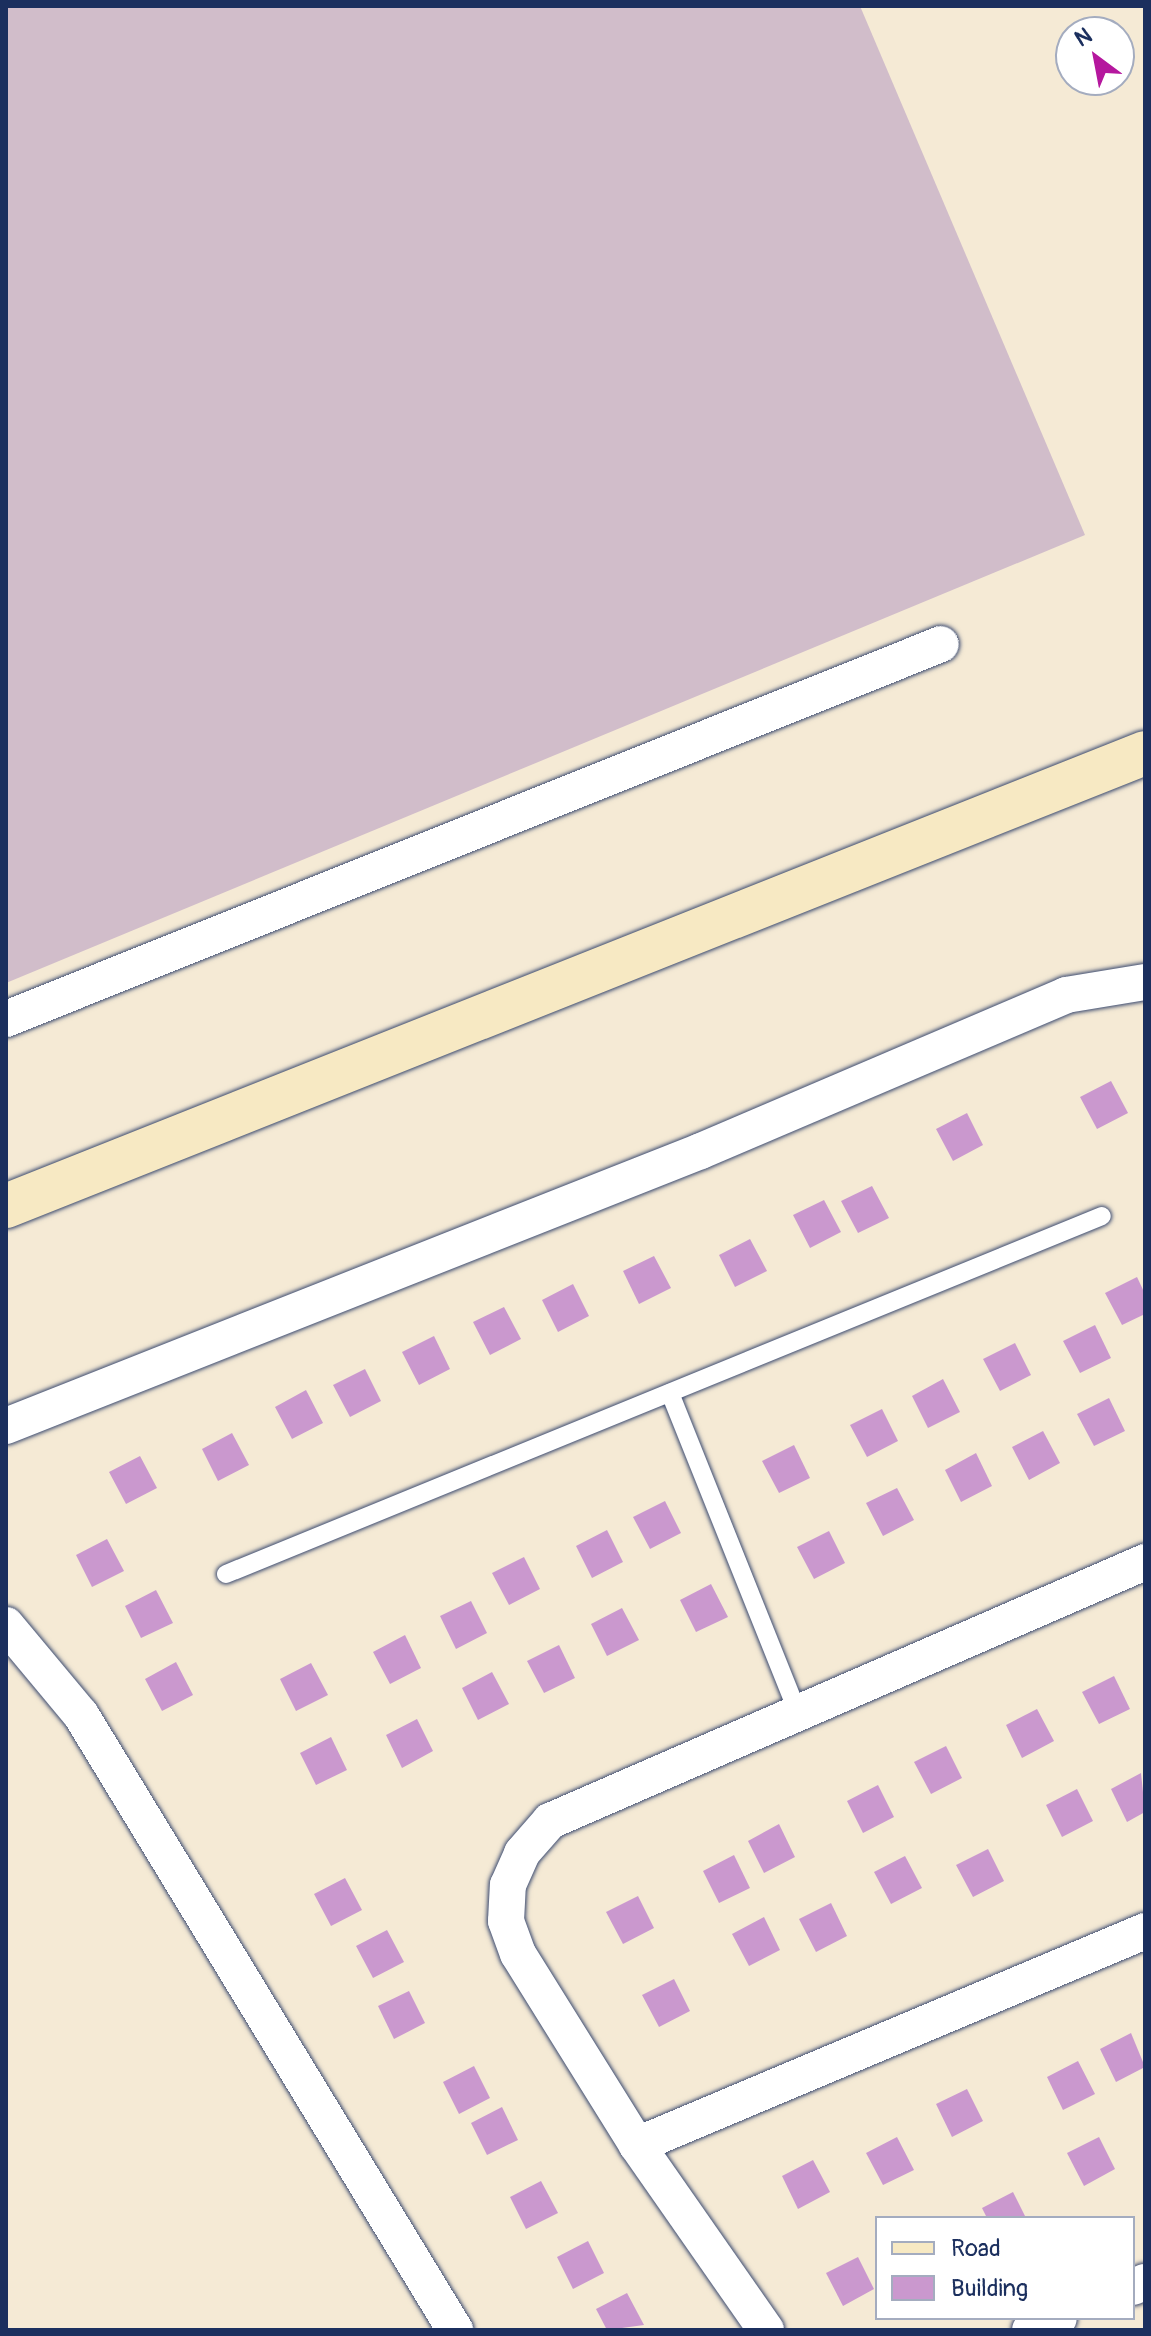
<!DOCTYPE html>
<style>
body{margin:0}
#map{position:relative;width:1151px;height:2336px;overflow:hidden;background:#f5ead5;font-family:Pangolin,sans-serif}
div>[style]{position:absolute}
.industrial>*{inset:0;background:#d1bdca}
.building>*{inset:0;background:#ca98ce}
.roads{filter:drop-shadow(0 0 2px #3c4b70) drop-shadow(0 0 2px #3c4b70)}
.lane>*{height:18px;margin:-9px;padding:0 9px;transform-origin:9px;border-radius:9px;background:#fff}
.street>*{height:36px;margin:-18px;padding:0 18px;transform-origin:18px;border-radius:18px;background:#fff}
.secondary>*{height:44px;margin:-22px;padding:0 22px;transform-origin:22px;border-radius:22px;background:#f7e9c3}
span{translate:-50% -50%;white-space:nowrap;text-align:center;line-height:1.15;-webkit-text-stroke:7px #fff;paint-order:stroke}
.frame{position:absolute;inset:0;border:8px solid #1b2f5e;pointer-events:none}
.legend{position:absolute;left:875px;top:2216px;width:260px;height:104px;box-sizing:border-box;background:#fff;border:2px solid #a4acbf;margin:0;padding:10px 14px;list-style:none;font-size:24px;color:#1b2f5e}
.legend li{display:flex;align-items:center;gap:16px;height:40px}
.legend b{width:40px;border:2px solid #a4acbf}
.north{position:absolute;left:1055px;top:16px;width:80px;height:80px;box-sizing:border-box;background:#fff;border:2px solid #a4acbf;border-radius:50%;rotate:328deg;font-size:22px;font-weight:700;line-height:32px;text-align:center;color:#1b2f5e}
.north::after{content:'';display:block;margin:auto;width:28px;height:36px;background:#b5179e;clip-path:polygon(50% 0,100% 100%,50% 72%,0 100%)}
</style>
<div id="map">
<div class="industrial">
<div style="clip-path:polygon(6px 6px,860px 6px,1085px 535px,6px 983px)"></div>
</div>
<div class="building">
<div style="clip-path:polygon(1111px 1081px,1128px 1113px,1097px 1129px,1080px 1097px)"></div>
<div style="clip-path:polygon(967px 1113px,983px 1145px,953px 1161px,936px 1129px)"></div>
<div style="clip-path:polygon(872px 1186px,889px 1218px,858px 1233px,841px 1201px)"></div>
<div style="clip-path:polygon(824px 1200px,841px 1232px,810px 1248px,793px 1215px)"></div>
<div style="clip-path:polygon(750px 1239px,767px 1271px,735px 1287px,719px 1255px)"></div>
<div style="clip-path:polygon(654px 1256px,671px 1288px,639px 1304px,623px 1271px)"></div>
<div style="clip-path:polygon(1137px 1277px,1145px 1294px,1145px 1314px,1122px 1325px,1105px 1293px)"></div>
<div style="clip-path:polygon(573px 1284px,589px 1316px,558px 1332px,542px 1300px)"></div>
<div style="clip-path:polygon(504px 1307px,521px 1339px,490px 1355px,473px 1322px)"></div>
<div style="clip-path:polygon(1095px 1325px,1111px 1358px,1080px 1373px,1063px 1341px)"></div>
<div style="clip-path:polygon(434px 1336px,450px 1369px,419px 1385px,402px 1352px)"></div>
<div style="clip-path:polygon(1015px 1343px,1031px 1375px,1000px 1391px,983px 1359px)"></div>
<div style="clip-path:polygon(365px 1369px,381px 1401px,350px 1417px,333px 1385px)"></div>
<div style="clip-path:polygon(943px 1379px,960px 1412px,928px 1428px,912px 1396px)"></div>
<div style="clip-path:polygon(306px 1390px,323px 1423px,292px 1439px,275px 1407px)"></div>
<div style="clip-path:polygon(1109px 1398px,1125px 1431px,1094px 1446px,1077px 1414px)"></div>
<div style="clip-path:polygon(882px 1409px,898px 1441px,867px 1457px,850px 1425px)"></div>
<div style="clip-path:polygon(1043px 1431px,1060px 1463px,1029px 1480px,1012px 1447px)"></div>
<div style="clip-path:polygon(232px 1433px,249px 1465px,218px 1481px,202px 1449px)"></div>
<div style="clip-path:polygon(794px 1445px,810px 1478px,779px 1493px,762px 1461px)"></div>
<div style="clip-path:polygon(976px 1453px,992px 1486px,961px 1502px,945px 1470px)"></div>
<div style="clip-path:polygon(140px 1456px,157px 1488px,126px 1504px,109px 1472px)"></div>
<div style="clip-path:polygon(897px 1488px,914px 1520px,883px 1536px,866px 1503px)"></div>
<div style="clip-path:polygon(665px 1501px,681px 1533px,650px 1549px,633px 1517px)"></div>
<div style="clip-path:polygon(607px 1530px,623px 1562px,592px 1578px,576px 1546px)"></div>
<div style="clip-path:polygon(829px 1531px,845px 1563px,814px 1579px,797px 1547px)"></div>
<div style="clip-path:polygon(107px 1539px,124px 1571px,92px 1587px,76px 1555px)"></div>
<div style="clip-path:polygon(524px 1557px,540px 1589px,509px 1605px,492px 1573px)"></div>
<div style="clip-path:polygon(711px 1584px,728px 1617px,696px 1632px,680px 1600px)"></div>
<div style="clip-path:polygon(156px 1590px,173px 1623px,141px 1638px,125px 1606px)"></div>
<div style="clip-path:polygon(471px 1601px,487px 1633px,456px 1649px,440px 1616px)"></div>
<div style="clip-path:polygon(622px 1608px,639px 1640px,607px 1656px,591px 1624px)"></div>
<div style="clip-path:polygon(405px 1635px,421px 1668px,390px 1684px,373px 1652px)"></div>
<div style="clip-path:polygon(559px 1645px,575px 1678px,544px 1693px,527px 1661px)"></div>
<div style="clip-path:polygon(176px 1662px,193px 1695px,162px 1711px,145px 1679px)"></div>
<div style="clip-path:polygon(311px 1663px,328px 1695px,296px 1711px,280px 1679px)"></div>
<div style="clip-path:polygon(492px 1672px,509px 1704px,478px 1720px,462px 1688px)"></div>
<div style="clip-path:polygon(1114px 1676px,1130px 1709px,1099px 1724px,1082px 1692px)"></div>
<div style="clip-path:polygon(1037px 1709px,1054px 1741px,1022px 1758px,1006px 1725px)"></div>
<div style="clip-path:polygon(417px 1719px,433px 1751px,402px 1768px,386px 1735px)"></div>
<div style="clip-path:polygon(331px 1737px,347px 1770px,316px 1785px,300px 1753px)"></div>
<div style="clip-path:polygon(946px 1746px,962px 1778px,931px 1794px,914px 1762px)"></div>
<div style="clip-path:polygon(1141px 1773px,1145px 1812px,1127px 1822px,1111px 1789px)"></div>
<div style="clip-path:polygon(878px 1785px,894px 1817px,863px 1833px,847px 1801px)"></div>
<div style="clip-path:polygon(1077px 1789px,1093px 1821px,1062px 1837px,1046px 1805px)"></div>
<div style="clip-path:polygon(779px 1824px,795px 1857px,764px 1873px,748px 1841px)"></div>
<div style="clip-path:polygon(988px 1849px,1004px 1881px,973px 1897px,956px 1865px)"></div>
<div style="clip-path:polygon(734px 1855px,750px 1888px,719px 1903px,703px 1871px)"></div>
<div style="clip-path:polygon(905px 1856px,922px 1888px,891px 1904px,874px 1872px)"></div>
<div style="clip-path:polygon(345px 1878px,362px 1910px,331px 1926px,314px 1894px)"></div>
<div style="clip-path:polygon(638px 1896px,654px 1928px,623px 1944px,606px 1912px)"></div>
<div style="clip-path:polygon(831px 1903px,847px 1936px,816px 1952px,799px 1919px)"></div>
<div style="clip-path:polygon(764px 1917px,780px 1950px,749px 1966px,732px 1934px)"></div>
<div style="clip-path:polygon(387px 1930px,404px 1962px,373px 1978px,356px 1946px)"></div>
<div style="clip-path:polygon(674px 1979px,690px 2011px,659px 2027px,642px 1995px)"></div>
<div style="clip-path:polygon(409px 1991px,425px 2023px,394px 2039px,378px 2006px)"></div>
<div style="clip-path:polygon(1131px 2033px,1145px 2067px,1116px 2082px,1100px 2049px)"></div>
<div style="clip-path:polygon(1078px 2061px,1095px 2094px,1063px 2110px,1047px 2077px)"></div>
<div style="clip-path:polygon(474px 2066px,490px 2098px,459px 2114px,443px 2082px)"></div>
<div style="clip-path:polygon(967px 2089px,983px 2121px,952px 2137px,936px 2104px)"></div>
<div style="clip-path:polygon(502px 2107px,518px 2140px,487px 2155px,471px 2123px)"></div>
<div style="clip-path:polygon(897px 2137px,914px 2170px,883px 2185px,866px 2153px)"></div>
<div style="clip-path:polygon(1099px 2137px,1115px 2169px,1084px 2186px,1067px 2153px)"></div>
<div style="clip-path:polygon(813px 2160px,830px 2192px,798px 2209px,782px 2176px)"></div>
<div style="clip-path:polygon(541px 2181px,558px 2213px,526px 2229px,510px 2197px)"></div>
<div style="clip-path:polygon(1013px 2192px,1026px 2218px,987px 2218px,982px 2208px)"></div>
<div style="clip-path:polygon(588px 2241px,604px 2273px,573px 2289px,557px 2257px)"></div>
<div style="clip-path:polygon(858px 2257px,874px 2289px,843px 2306px,826px 2273px)"></div>
<div style="clip-path:polygon(627px 2293px,644px 2325px,607px 2330px,596px 2309px)"></div>
</div>
<div class="roads">
<div class="lane">
<div style="left:670px;top:1393px;width:341px;rotate:68.2deg"></div>
<div style="left:226px;top:1574px;width:946px;rotate:-22.23deg"></div>
</div>
<div class="street">
<div style="left:6px;top:1019px;width:1007px;rotate:-21.85deg"></div>
<div style="left:6px;top:1426px;width:747px;rotate:-21.59deg"></div>
<div style="left:701px;top:1151px;width:397px;rotate:-23.1deg"></div>
<div style="left:1066px;top:995px;width:80px;rotate:-9.3deg"></div>
<div style="left:6px;top:1625px;width:117px;rotate:50.2deg"></div>
<div style="left:81px;top:1715px;width:720px;rotate:58.69deg"></div>
<div style="left:637px;top:2145px;width:551px;rotate:-22.84deg"></div>
<div style="left:1133px;top:2287px;width:13px;rotate:-23deg"></div>
<div style="left:766px;top:2330px;width:226px;rotate:-124.9deg"></div>
<div style="left:637px;top:2145px;width:225px;rotate:-121.9deg"></div>
<div style="left:518px;top:1954px;width:35px;rotate:-110deg"></div>
<div style="left:506px;top:1921px;width:36px;rotate:-87deg"></div>
<div style="left:508px;top:1885px;width:35px;rotate:-66deg"></div>
<div style="left:522px;top:1853px;width:43px;rotate:-48.8deg"></div>
<div style="left:550px;top:1821px;width:649px;rotate:-23.52deg"></div>
<div style="left:1030px;top:2330px;width:31px;rotate:-22deg"></div>
</div>
<div class="secondary">
<div style="left:6px;top:1206px;width:1226px;rotate:-21.69deg"></div>
</div>
</div>
<div class="frame"></div>
<ul class="legend">
<li><b style="height:10px;background:#f7e9c3"></b>Road</li>
<li><b style="height:22px;background:#ca98ce"></b>Building</li>
</ul>
<div class="north">N</div>
</div>
